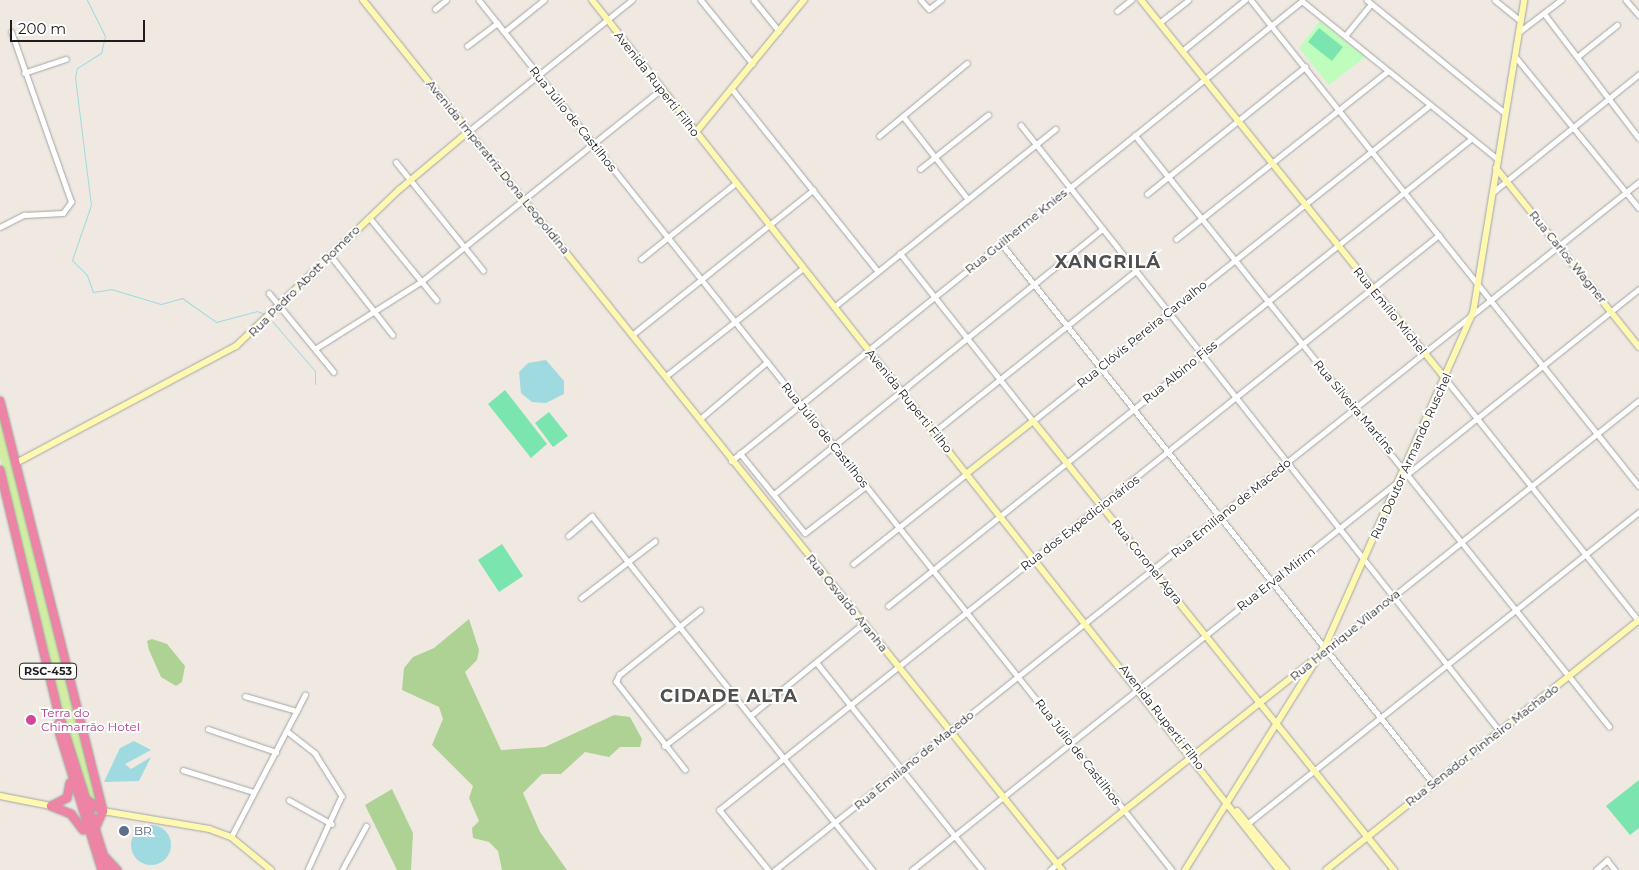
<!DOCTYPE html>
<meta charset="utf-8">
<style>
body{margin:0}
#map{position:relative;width:1639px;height:870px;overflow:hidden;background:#efe9e2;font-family:Montserrat,sans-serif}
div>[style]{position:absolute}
.grass>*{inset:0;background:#d2eea4}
.forest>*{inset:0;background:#aed294}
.park>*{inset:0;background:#befdbb}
.pitch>*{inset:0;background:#7ae5ae}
.water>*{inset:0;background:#9fdae0}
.round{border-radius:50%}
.stream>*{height:1px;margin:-0.5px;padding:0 0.5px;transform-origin:0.5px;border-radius:0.5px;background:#9fdae0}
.roads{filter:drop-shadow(0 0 1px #a4a4a4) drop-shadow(0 0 1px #a4a4a4)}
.street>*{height:4.5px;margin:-2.25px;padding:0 2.25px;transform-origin:2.25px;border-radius:2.25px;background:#fff}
.secondary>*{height:6px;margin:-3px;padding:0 3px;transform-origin:3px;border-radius:3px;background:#fef8b1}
.highway>*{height:8px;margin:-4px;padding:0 4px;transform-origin:4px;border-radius:4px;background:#ed84a5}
.dots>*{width:14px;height:14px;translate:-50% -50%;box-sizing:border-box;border:2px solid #fff;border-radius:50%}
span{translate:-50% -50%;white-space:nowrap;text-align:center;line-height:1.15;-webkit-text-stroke:4px #fff;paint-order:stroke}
.shield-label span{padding:1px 4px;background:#fff;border:1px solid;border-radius:4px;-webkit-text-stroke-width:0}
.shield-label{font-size:11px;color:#1d1d1d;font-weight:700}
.street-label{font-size:12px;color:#1d1d1d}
.hotel-label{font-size:12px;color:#b23c85}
.left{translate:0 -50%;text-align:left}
.service-label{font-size:12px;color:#4e5e75}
.district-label{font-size:18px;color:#505050;font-weight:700;letter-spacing:1px}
.scale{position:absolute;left:10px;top:20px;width:135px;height:22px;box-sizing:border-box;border:2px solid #1d1d1d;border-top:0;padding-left:6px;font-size:15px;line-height:18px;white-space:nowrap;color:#1d1d1d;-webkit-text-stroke:4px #fff;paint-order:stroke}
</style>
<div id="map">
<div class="grass">
<div style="clip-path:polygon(0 412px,96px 793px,95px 801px,91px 803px,63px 719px,0 458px)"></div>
</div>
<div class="forest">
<div style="clip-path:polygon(469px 619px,479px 650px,477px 660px,465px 672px,501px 750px,545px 747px,614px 715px,630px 717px,642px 739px,640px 747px,620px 747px,609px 757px,585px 752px,561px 774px,542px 774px,523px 793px,540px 832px,567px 870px,502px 870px,498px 851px,489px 842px,473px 838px,472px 828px,479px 821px,469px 798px,473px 786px,432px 745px,443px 719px,439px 707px,402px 690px,404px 668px,413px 657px,434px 648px)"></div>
<div style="clip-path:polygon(152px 639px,167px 644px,185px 666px,182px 682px,176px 686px,161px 677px,149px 650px,147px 641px)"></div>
<div style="clip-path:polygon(392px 789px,413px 833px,411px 870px,397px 870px,365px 805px)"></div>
</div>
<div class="park">
<div style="clip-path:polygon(1320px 21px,1365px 57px,1329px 85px,1299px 48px)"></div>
</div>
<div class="pitch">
<div style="clip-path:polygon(1319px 28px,1343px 47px,1332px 61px,1308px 42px)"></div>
<div style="clip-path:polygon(505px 390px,547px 444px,531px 458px,488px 404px)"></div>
<div style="clip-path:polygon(549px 412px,568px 436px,553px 447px,535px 423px)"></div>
<div style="clip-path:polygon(502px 544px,523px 576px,499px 592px,478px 560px)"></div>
<div style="clip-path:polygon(1639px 780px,1639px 828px,1630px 835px,1606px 806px)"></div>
</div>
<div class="water">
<div style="clip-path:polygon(546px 360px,564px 381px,564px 394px,546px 403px,532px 402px,521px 393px,519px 372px,528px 363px)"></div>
<div style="clip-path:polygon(134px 741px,151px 750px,125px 764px,131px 769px,151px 757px,139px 781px,104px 782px,120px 748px)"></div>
<div class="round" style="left:131px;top:825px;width:40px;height:40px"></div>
</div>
<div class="stream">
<div style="left:87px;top:0;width:40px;rotate:63.4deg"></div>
<div style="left:105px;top:36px;width:17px;rotate:103deg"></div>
<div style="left:101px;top:53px;width:28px;rotate:148deg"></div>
<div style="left:77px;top:68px;width:9px;rotate:103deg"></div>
<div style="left:75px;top:77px;width:129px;rotate:82.9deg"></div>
<div style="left:91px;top:205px;width:58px;rotate:109.1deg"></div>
<div style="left:72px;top:260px;width:21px;rotate:45deg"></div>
<div style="left:87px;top:275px;width:18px;rotate:71deg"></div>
<div style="left:93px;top:292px;width:18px;rotate:-9deg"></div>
<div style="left:111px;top:289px;width:52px;rotate:16.7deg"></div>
<div style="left:161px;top:304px;width:22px;rotate:-16deg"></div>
<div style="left:182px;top:298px;width:42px;rotate:35.2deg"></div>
<div style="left:216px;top:322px;width:42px;rotate:-15deg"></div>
<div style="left:257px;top:311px;width:10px;rotate:24deg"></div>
<div style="left:272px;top:321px;width:66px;rotate:49.3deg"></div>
<div style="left:315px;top:371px;width:13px;rotate:90deg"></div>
</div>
<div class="roads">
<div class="street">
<div style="left:479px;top:0;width:1112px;rotate:51.46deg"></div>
<div style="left:701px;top:0;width:82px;rotate:50.9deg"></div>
<div style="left:754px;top:0;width:40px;rotate:51deg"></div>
<div style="left:921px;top:0;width:12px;rotate:48deg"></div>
<div style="left:929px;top:9px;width:15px;rotate:-37deg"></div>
<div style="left:1251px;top:0;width:622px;rotate:51.4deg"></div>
<div style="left:1367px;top:0;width:178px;rotate:39.3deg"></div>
<div style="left:1495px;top:0;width:33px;rotate:39deg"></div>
<div style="left:1626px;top:0;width:20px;rotate:49deg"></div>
<div style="left:435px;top:9px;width:14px;rotate:-39deg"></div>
<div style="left:1117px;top:11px;width:18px;rotate:-38deg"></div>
<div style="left:1544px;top:13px;width:157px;rotate:52.8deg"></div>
<div style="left:1159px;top:23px;width:37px;rotate:-38deg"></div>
<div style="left:504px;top:32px;width:51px;rotate:-38.7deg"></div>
<div style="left:1519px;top:32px;width:53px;rotate:-37.3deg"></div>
<div style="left:1345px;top:36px;width:41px;rotate:-50.9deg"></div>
<div style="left:467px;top:46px;width:38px;rotate:-37deg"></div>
<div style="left:1182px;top:51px;width:81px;rotate:-39deg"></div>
<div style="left:1515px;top:56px;width:196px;rotate:50.8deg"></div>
<div style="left:1577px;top:57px;width:51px;rotate:-38.7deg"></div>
<div style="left:24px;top:73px;width:44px;rotate:-18.4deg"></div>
<div style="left:732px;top:89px;width:233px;rotate:51.3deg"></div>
<div style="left:903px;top:116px;width:105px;rotate:51.9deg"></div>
<div style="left:1021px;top:125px;width:771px;rotate:51.69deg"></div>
<div style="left:469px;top:131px;width:209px;rotate:-38.8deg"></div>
<div style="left:1135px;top:135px;width:758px;rotate:51.27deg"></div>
<div style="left:879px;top:136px;width:114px;rotate:-39.7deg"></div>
<div style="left:396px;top:162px;width:139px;rotate:51.1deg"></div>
<div style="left:920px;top:169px;width:87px;rotate:-38.5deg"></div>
<div style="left:1493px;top:192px;width:188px;rotate:-38.9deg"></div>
<div style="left:1147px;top:194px;width:203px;rotate:-38.8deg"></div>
<div style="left:369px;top:217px;width:107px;rotate:50.7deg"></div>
<div style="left:0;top:227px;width:27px;rotate:-27deg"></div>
<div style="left:24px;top:215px;width:39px;rotate:-3deg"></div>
<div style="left:63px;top:213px;width:14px;rotate:-54deg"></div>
<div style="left:71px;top:202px;width:180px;rotate:-109.4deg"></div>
<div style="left:1176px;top:239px;width:270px;rotate:-38.4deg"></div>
<div style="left:1001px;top:243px;width:692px;rotate:51.34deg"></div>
<div style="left:900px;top:253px;width:214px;rotate:51.6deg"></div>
<div style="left:1033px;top:421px;width:507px;rotate:-38.52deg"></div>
<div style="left:331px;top:256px;width:100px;rotate:51.9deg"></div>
<div style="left:641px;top:259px;width:122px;rotate:-38.7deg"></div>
<div style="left:269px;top:293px;width:102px;rotate:50.6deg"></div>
<div style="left:834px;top:307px;width:284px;rotate:-38.8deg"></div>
<div style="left:632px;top:335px;width:232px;rotate:-38.7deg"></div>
<div style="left:315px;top:349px;width:127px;rotate:-32.4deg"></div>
<div style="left:422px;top:281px;width:307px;rotate:-38.7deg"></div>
<div style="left:666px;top:376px;width:174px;rotate:-38.2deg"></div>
<div style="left:1445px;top:378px;width:311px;rotate:51.4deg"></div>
<div style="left:700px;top:419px;width:88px;rotate:-40.4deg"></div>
<div style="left:934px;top:432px;width:258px;rotate:-38.6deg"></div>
<div style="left:740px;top:453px;width:103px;rotate:50.9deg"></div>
<div style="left:805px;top:533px;width:77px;rotate:-37.6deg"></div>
<div style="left:731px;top:461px;width:733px;rotate:-38.86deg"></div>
<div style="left:1302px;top:1px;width:252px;rotate:38.9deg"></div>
<div style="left:774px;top:494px;width:422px;rotate:-38.9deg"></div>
<div style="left:568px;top:536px;width:31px;rotate:-40deg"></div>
<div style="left:592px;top:516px;width:452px;rotate:51.6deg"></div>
<div style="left:853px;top:564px;width:144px;rotate:-38.5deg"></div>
<div style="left:581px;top:598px;width:93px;rotate:-37.6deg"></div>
<div style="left:888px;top:606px;width:747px;rotate:-38.7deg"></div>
<div style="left:1320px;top:655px;width:408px;rotate:-38.6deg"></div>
<div style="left:817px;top:663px;width:265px;rotate:51.4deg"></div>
<div style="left:245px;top:696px;width:54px;rotate:16.1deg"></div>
<div style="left:751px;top:715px;width:146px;rotate:-39.2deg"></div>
<div style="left:208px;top:729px;width:72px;rotate:18.7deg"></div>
<div style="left:287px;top:731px;width:36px;rotate:38deg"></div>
<div style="left:315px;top:753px;width:51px;rotate:57.9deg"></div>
<div style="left:342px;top:796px;width:81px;rotate:114.7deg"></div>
<div style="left:664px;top:746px;width:87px;rotate:-37.5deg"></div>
<div style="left:183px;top:770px;width:74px;rotate:17.2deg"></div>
<div style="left:685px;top:770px;width:112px;rotate:-128.1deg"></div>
<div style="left:616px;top:682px;width:8px;rotate:-67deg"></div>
<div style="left:619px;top:675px;width:104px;rotate:-38.7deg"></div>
<div style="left:289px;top:800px;width:49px;rotate:29.2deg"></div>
<div style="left:1247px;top:824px;width:501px;rotate:-38.52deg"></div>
<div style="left:231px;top:837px;width:160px;rotate:-62.5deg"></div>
<div style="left:342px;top:870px;width:50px;rotate:-61.4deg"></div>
<div style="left:768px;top:870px;width:77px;rotate:-129.2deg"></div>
<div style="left:719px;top:810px;width:921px;rotate:-38.61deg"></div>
<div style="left:775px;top:870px;width:1104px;rotate:-38.53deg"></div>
<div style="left:912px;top:870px;width:931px;rotate:-38.63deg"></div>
<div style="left:1050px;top:870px;width:9px;rotate:-41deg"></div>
<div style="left:1596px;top:870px;width:15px;rotate:-42deg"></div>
<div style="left:1607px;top:860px;width:13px;rotate:51deg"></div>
</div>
<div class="secondary">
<div style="left:363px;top:0;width:1116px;rotate:51.22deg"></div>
<div style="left:592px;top:0;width:1109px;rotate:51.7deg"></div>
<div style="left:1141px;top:0;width:485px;rotate:51.2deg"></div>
<div style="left:696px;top:132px;width:171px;rotate:-50.7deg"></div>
<div style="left:1496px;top:168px;width:229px;rotate:51.4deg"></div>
<div style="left:16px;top:463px;width:249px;rotate:-28deg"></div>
<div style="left:236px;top:346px;width:227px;rotate:-43.8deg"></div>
<div style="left:400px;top:189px;width:90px;rotate:-40deg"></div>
<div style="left:966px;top:474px;width:85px;rotate:-38.3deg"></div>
<div style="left:1033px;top:421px;width:576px;rotate:51.2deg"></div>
<div style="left:0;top:796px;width:52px;rotate:11.1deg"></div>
<div style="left:103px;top:811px;width:108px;rotate:9.6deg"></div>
<div style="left:209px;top:829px;width:23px;rotate:20deg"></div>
<div style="left:231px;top:837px;width:52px;rotate:39.5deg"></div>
<div style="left:1237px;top:811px;width:77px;rotate:50.3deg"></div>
<div style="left:1057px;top:864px;width:330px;rotate:-38.5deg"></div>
<div style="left:1185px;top:870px;width:266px;rotate:-58deg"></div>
<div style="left:1326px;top:644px;width:362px;rotate:-66.1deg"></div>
<div style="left:1473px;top:313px;width:317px;rotate:-80.7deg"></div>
<div style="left:1326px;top:870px;width:401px;rotate:-38.6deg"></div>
</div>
<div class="highway">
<div style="left:0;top:401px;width:423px;rotate:75.9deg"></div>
<div style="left:0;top:470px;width:248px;rotate:76.5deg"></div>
<div style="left:58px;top:711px;width:167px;rotate:72.5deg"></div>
<div style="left:57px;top:725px;width:152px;rotate:72.8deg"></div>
<div style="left:84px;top:798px;width:23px;rotate:34deg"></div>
<div style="left:51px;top:806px;width:22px;rotate:22deg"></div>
<div style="left:71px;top:814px;width:20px;rotate:53deg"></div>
<div style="left:51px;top:806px;width:18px;rotate:-27deg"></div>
<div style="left:67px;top:798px;width:15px;rotate:-79deg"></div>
<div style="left:94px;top:831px;width:22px;rotate:-66deg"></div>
<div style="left:105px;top:857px;width:18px;rotate:47deg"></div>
</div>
</div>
<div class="dots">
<div style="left:31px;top:720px;background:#d1479c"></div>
<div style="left:124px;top:831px;background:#5c6f8a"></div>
</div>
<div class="shield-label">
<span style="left:48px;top:671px">RSC-453</span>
</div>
<div class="street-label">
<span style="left:657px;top:84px;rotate:52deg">Avenida Ruperti Filho</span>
<span style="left:573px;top:119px;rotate:51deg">Rua Júlio de Castilhos</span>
<span style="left:498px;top:167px;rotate:51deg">Avenida Imperatriz Dona Leopoldina</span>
<span style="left:1016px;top:231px;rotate:-39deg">Rua Guilherme Knies</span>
<span style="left:1568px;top:257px;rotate:51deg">Rua Carlos Wagner</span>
<span style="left:304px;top:281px;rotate:-45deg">Rua Pedro Abott Romero</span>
<span style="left:1390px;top:311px;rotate:51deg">Rua Emílio Michel</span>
<span style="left:1142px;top:334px;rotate:-39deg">Rua Clóvis Pereira Carvalho</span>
<span style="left:1180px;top:372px;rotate:-39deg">Rua Albino Fiss</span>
<span style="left:909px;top:401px;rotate:51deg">Avenida Ruperti Filho</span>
<span style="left:1354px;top:407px;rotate:50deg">Rua Silveira Martins</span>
<span style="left:825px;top:435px;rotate:51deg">Rua Júlio de Castilhos</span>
<span style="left:1411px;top:456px;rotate:-66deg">Rua Doutor Armando Ruschel</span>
<span style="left:1231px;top:508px;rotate:-39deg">Rua Emiliano de Macedo</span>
<span style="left:1080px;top:523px;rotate:-38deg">Rua dos Expedicionários</span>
<span style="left:1147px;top:562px;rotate:51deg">Rua Coronel Agra</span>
<span style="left:1276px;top:579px;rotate:-38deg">Rua Erval Mirim</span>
<span style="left:847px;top:603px;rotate:51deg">Rua Osvaldo Aranha</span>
<span style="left:1345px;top:635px;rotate:-39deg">Rua Henrique Vilanova</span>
<span style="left:1162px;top:717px;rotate:52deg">Avenida Ruperti Filho</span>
<span style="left:1482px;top:745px;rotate:-38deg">Rua Senador Pinheiro Machado</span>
<span style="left:1078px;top:752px;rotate:52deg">Rua Júlio de Castilhos</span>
<span style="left:914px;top:760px;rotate:-39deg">Rua Emiliano de Macedo</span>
</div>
<div class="hotel-label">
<span class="left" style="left:41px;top:720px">Terra do<br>Chimarrão Hotel</span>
</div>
<div class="service-label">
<span class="left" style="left:134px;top:831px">BR</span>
</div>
<div class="district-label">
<span style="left:1108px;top:262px">XANGRILÁ</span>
<span style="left:729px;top:696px">CIDADE ALTA</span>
</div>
<div class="scale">200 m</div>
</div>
